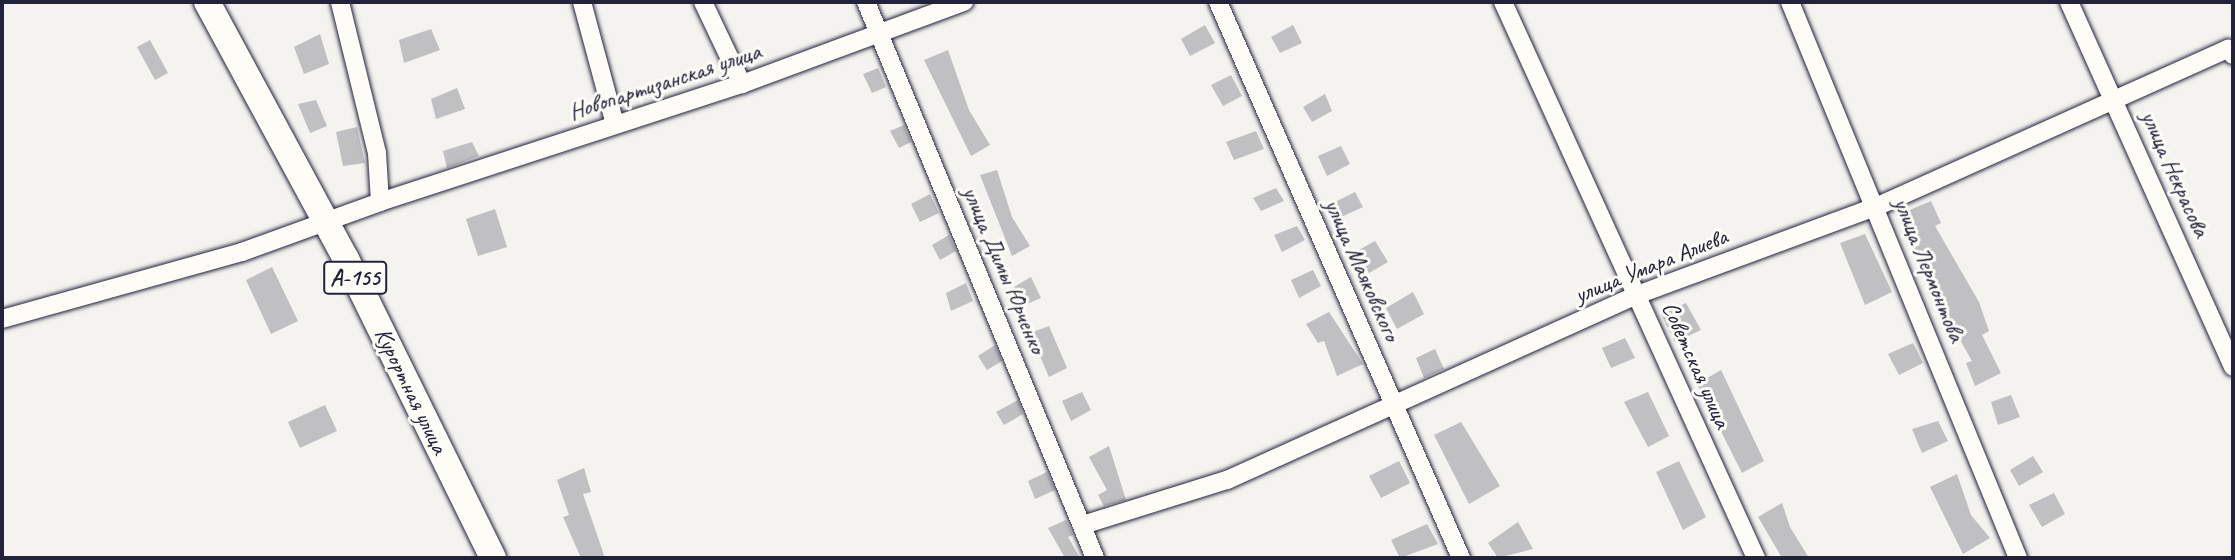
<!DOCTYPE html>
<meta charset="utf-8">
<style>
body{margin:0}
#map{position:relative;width:2235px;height:560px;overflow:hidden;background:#f4f3ef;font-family:Caveat,sans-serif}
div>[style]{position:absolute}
.building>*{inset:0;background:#c0bfc2}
.roads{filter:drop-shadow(0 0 2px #22223b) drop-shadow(0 0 2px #22223b)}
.street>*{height:18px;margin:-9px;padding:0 9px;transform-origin:9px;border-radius:9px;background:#fdfcf7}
.primary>*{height:26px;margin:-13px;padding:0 13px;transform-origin:13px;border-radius:13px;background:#fdfcf7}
span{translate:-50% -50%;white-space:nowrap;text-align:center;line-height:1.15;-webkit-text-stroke:6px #fdfcf7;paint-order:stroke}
.shield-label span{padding:2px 5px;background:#fdfcf7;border:2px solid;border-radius:5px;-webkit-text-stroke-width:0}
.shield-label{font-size:23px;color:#22223b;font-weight:700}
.street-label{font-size:24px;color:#22223b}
.frame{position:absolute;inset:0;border:4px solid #22223b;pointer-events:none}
</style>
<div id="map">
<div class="building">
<div style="clip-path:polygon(1205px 25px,1215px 43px,1190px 56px,1181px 39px)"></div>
<div style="clip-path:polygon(1293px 25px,1302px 43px,1280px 53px,1271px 37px)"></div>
<div style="clip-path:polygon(431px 29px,440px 50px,404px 63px,399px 40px)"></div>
<div style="clip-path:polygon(320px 34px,329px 64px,304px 74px,294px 47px)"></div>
<div style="clip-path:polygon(150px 40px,168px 73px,155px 80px,137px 47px)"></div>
<div style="clip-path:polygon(948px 50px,969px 110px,990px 145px,971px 156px,924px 60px)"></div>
<div style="clip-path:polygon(878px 68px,886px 87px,872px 93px,863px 74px)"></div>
<div style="clip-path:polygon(1231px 75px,1242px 96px,1223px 106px,1211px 85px)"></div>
<div style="clip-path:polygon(457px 88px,465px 109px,436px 119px,431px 99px)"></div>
<div style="clip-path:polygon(1325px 94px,1332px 111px,1312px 122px,1303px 107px)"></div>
<div style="clip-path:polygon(316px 100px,327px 126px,310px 133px,298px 104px)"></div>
<div style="clip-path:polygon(904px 125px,911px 142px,899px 148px,890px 131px)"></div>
<div style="clip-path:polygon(357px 127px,365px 163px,343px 166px,336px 132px)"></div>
<div style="clip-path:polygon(1256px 131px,1264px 149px,1234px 160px,1226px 142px)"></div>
<div style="clip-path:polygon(472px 142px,479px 156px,447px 168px,443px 151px)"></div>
<div style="clip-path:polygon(1341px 146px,1350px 164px,1327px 176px,1318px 156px)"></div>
<div style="clip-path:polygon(997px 170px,1012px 217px,1030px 246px,1012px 256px,980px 175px)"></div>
<div style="clip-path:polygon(1276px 188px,1284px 201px,1261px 211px,1253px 198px)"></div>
<div style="clip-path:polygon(1355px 192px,1363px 207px,1339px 218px,1333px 203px)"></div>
<div style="clip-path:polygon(930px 194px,939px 213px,920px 222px,911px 204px)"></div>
<div style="clip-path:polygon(1931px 201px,1941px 223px,1935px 226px,1979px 302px,1989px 331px,1982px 335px,2001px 373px,1975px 386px,1966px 363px,1972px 361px,1935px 296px,1942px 293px,1913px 248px,1920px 245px,1905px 212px)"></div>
<div style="clip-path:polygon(495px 209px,507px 247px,478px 256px,466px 219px)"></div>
<div style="clip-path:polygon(1297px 226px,1305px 240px,1282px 252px,1274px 235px)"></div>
<div style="clip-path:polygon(1865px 234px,1892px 292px,1865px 305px,1840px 243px)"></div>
<div style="clip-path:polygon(949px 235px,956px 251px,940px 260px,932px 245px)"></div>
<div style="clip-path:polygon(1375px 241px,1388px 262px,1369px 273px,1357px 251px)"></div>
<div style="clip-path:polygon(272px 267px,298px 321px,271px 334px,246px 280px)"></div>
<div style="clip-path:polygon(1313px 270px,1321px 286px,1299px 298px,1291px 280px)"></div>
<div style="clip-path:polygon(1031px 277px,1041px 298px,1022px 306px,1014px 287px)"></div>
<div style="clip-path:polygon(966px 283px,973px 301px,951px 311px,946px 293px)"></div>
<div style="clip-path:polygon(1413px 292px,1424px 314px,1397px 329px,1386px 308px)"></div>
<div style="clip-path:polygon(1686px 303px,1701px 330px,1675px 342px,1661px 314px)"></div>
<div style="clip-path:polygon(1329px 312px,1363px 364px,1337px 376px,1324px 341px,1318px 343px,1306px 324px)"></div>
<div style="clip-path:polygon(1049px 326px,1067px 368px,1049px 377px,1030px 333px)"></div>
<div style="clip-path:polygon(1625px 338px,1635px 358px,1611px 368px,1602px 348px)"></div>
<div style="clip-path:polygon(1913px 343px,1923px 363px,1899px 375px,1888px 354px)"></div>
<div style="clip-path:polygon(995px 345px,1002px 361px,987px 370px,978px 356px)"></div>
<div style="clip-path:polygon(1435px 349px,1444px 369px,1424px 378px,1416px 358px)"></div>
<div style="clip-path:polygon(1721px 370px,1764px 461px,1742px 473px,1697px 384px)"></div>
<div style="clip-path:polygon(1082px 392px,1091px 410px,1071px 421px,1062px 401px)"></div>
<div style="clip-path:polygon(1648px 392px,1669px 436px,1648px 447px,1624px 402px)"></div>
<div style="clip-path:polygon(2011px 395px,2020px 417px,1998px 425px,1991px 402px)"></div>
<div style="clip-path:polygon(1018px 400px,1023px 414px,1004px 425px,996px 412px)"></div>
<div style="clip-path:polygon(325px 405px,337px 431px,300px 448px,288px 422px)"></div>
<div style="clip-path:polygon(1938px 421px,1948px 441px,1922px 453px,1912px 429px)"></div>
<div style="clip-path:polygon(1461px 422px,1500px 486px,1469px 504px,1434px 435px)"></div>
<div style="clip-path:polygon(1109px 446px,1126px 500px,1104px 506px,1098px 495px,1107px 490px,1089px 457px)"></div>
<div style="clip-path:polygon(2033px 456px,2043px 472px,2019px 486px,2010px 470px)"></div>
<div style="clip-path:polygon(1399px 461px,1410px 483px,1381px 498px,1369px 476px)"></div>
<div style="clip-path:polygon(1679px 461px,1706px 517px,1683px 530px,1656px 472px)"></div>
<div style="clip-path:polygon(584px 468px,591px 492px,583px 494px,605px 558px,581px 558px,563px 517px,569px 515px,557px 480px)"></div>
<div style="clip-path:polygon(1047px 472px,1055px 490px,1035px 499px,1028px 481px)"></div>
<div style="clip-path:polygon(1957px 474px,1971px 515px,1990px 538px,1963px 554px,1930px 487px)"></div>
<div style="clip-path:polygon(2054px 493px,2065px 514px,2042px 527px,2029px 505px)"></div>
<div style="clip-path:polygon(1782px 503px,1790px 527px,1809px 558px,1782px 558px,1758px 517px)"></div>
<div style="clip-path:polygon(1066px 520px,1073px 535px,1068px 537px,1080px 558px,1065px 558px,1048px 528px)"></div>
<div style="clip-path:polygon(1518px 522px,1533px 549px,1498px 558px,1488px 543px)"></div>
<div style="clip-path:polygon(1427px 524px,1438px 544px,1400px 558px,1391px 540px)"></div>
</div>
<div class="roads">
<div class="street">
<div style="left:582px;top:2px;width:126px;rotate:74.9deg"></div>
<div style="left:703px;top:2px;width:91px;rotate:64.6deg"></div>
<div style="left:866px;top:2px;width:601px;rotate:67.61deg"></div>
<div style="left:1218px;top:2px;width:607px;rotate:66.39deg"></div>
<div style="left:1503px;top:2px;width:611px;rotate:65.53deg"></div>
<div style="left:1790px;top:2px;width:601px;rotate:67.7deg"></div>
<div style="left:2069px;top:2px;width:400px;rotate:65.8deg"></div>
<div style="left:380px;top:202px;width:381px;rotate:-18.1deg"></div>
<div style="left:742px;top:84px;width:237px;rotate:-20.3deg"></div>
<div style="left:2px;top:319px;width:249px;rotate:-15.6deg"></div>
<div style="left:242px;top:252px;width:147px;rotate:-19.9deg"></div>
<div style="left:380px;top:202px;width:49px;rotate:-93.5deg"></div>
<div style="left:377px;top:153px;width:155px;rotate:-103.8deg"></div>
<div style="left:1083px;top:525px;width:151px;rotate:-17.4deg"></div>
<div style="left:1227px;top:480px;width:450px;rotate:-24.3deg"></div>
<div style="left:1637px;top:295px;width:257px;rotate:-20.3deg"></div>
<div style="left:1878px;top:206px;width:384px;rotate:-24.2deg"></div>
<div style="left:2228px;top:49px;width:8px;rotate:50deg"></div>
</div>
<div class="primary">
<div style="left:207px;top:2px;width:292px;rotate:61.6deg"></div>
<div style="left:346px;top:259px;width:333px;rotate:63.8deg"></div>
</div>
</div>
<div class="shield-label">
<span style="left:355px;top:278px">А-155</span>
</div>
<div class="street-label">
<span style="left:665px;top:82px;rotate:-18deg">Новопартизанская улица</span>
<span style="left:2175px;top:174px;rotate:66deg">улица Некрасова</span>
<span style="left:1651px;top:266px;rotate:-22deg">улица Умара Алиева</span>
<span style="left:1004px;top:270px;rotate:67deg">улица Димы Юрченко</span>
<span style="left:1362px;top:270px;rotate:66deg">улица Маяковского</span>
<span style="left:1929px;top:270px;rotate:68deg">улица Лермонтова</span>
<span style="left:1696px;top:365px;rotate:66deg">Советская улица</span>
<span style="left:411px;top:391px;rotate:64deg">Курортная улица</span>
</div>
<div class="frame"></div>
</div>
